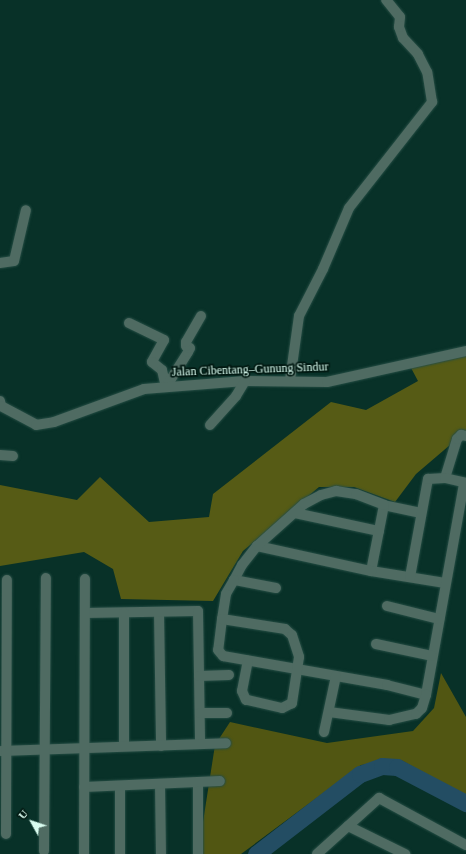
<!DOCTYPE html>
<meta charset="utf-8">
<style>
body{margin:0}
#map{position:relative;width:466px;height:854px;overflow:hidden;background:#083128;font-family:Georgia,serif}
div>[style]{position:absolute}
.green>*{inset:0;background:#515612}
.forest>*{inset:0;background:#565b15}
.river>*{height:17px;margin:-8.5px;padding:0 8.5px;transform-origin:8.5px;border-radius:8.5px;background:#234d63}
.roads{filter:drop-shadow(0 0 1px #254d44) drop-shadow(0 0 1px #254d44)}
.minor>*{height:10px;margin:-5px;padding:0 5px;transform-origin:5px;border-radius:5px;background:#4f6b62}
span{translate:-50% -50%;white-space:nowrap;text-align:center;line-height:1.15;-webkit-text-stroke:3.5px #001811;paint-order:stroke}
.street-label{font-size:12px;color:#d9fcf0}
.north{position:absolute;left:12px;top:802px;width:40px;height:40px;-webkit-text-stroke:3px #001811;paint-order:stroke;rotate:310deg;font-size:11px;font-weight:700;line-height:16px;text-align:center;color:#d9fcf0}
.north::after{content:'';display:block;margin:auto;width:14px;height:18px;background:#d9fcf0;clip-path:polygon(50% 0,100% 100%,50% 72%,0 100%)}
</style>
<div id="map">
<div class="green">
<div style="clip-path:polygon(441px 673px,466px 717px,466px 796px,401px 760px,361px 765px,241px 854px,198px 854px,215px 745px,230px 722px,327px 743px,413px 731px,434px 708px)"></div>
</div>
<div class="forest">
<div style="clip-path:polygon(466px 354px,466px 440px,457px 439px,416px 474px,395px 502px,354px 487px,319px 487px,243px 551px,213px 601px,121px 599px,113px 569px,84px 552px,0 566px,0 485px,77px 500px,100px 477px,149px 522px,209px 517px,213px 494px,331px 402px,366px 410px,418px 381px,410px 366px)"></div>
</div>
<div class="river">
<div style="left:256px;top:854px;width:131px;rotate:-37.6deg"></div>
<div style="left:360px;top:774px;width:23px;rotate:-20deg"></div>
<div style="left:382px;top:766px;width:15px;rotate:4deg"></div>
<div style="left:397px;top:767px;width:78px;rotate:27.6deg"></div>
</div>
<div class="roads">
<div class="minor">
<div style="left:0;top:263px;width:14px;rotate:-8deg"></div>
<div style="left:14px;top:261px;width:52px;rotate:-76.8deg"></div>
<div style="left:129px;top:323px;width:39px;rotate:26deg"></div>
<div style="left:164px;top:340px;width:25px;rotate:119deg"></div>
<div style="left:152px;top:362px;width:13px;rotate:39deg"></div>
<div style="left:162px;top:370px;width:17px;rotate:77deg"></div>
<div style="left:166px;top:387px;width:41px;rotate:-57.8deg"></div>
<div style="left:188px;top:352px;width:4px;rotate:-63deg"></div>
<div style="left:190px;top:348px;width:4px;rotate:-153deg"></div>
<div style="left:186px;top:346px;width:4px;rotate:-90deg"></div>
<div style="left:186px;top:342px;width:30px;rotate:-60deg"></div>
<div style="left:290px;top:380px;width:65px;rotate:-82deg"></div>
<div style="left:299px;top:316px;width:53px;rotate:-62.9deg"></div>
<div style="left:323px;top:269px;width:66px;rotate:-66.9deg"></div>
<div style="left:349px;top:208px;width:135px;rotate:-51.9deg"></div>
<div style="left:432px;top:102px;width:30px;rotate:-99deg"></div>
<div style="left:427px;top:72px;width:20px;rotate:-117deg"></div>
<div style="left:418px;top:54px;width:22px;rotate:-133deg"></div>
<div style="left:403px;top:38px;width:12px;rotate:-110deg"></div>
<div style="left:399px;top:27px;width:10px;rotate:-84deg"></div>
<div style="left:400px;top:17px;width:22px;rotate:-129deg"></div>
<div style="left:0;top:401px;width:5px;rotate:79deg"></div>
<div style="left:1px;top:406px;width:40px;rotate:28deg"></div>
<div style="left:36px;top:425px;width:18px;rotate:-9deg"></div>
<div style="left:54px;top:422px;width:96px;rotate:-20.1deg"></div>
<div style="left:144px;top:389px;width:101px;rotate:-4.5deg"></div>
<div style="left:245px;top:381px;width:82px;rotate:0.7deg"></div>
<div style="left:327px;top:382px;width:142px;rotate:-12.6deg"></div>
<div style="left:210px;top:425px;width:39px;rotate:-48deg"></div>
<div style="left:236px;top:396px;width:17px;rotate:-59deg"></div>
<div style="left:0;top:455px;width:13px;rotate:4deg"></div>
<div style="left:445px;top:478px;width:41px;rotate:-72.9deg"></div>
<div style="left:457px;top:439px;width:6px;rotate:-45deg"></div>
<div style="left:461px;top:435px;width:5px;rotate:11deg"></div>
<div style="left:295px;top:513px;width:86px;rotate:12.1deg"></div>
<div style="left:421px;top:513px;width:38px;rotate:-168deg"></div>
<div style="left:384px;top:505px;width:67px;rotate:101.1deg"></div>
<div style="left:371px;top:571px;width:75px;rotate:9.2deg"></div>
<div style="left:257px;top:546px;width:117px;rotate:12.4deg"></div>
<div style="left:410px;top:577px;width:100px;rotate:-79.6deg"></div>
<div style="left:428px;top:479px;width:17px;rotate:-3deg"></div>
<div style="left:445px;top:478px;width:22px;rotate:13deg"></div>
<div style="left:234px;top:580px;width:17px;rotate:-62deg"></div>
<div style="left:242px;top:565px;width:24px;rotate:-52deg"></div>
<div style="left:257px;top:546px;width:63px;rotate:-41.8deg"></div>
<div style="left:304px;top:504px;width:19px;rotate:-28deg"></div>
<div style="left:321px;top:495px;width:16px;rotate:-15deg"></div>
<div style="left:336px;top:491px;width:20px;rotate:9deg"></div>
<div style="left:356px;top:494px;width:30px;rotate:21deg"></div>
<div style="left:276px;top:588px;width:43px;rotate:-169.2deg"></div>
<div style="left:234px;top:580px;width:16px;rotate:120deg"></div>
<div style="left:226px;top:594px;width:25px;rotate:99deg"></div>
<div style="left:222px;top:619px;width:31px;rotate:97deg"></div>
<div style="left:218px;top:650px;width:8px;rotate:50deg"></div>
<div style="left:223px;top:656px;width:167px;rotate:10deg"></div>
<div style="left:387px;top:685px;width:40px;rotate:14.4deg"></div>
<div style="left:426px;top:695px;width:215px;rotate:-79.8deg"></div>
<div style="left:387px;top:606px;width:54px;rotate:14deg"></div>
<div style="left:159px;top:612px;width:134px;rotate:89.1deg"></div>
<div style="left:85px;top:613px;width:113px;rotate:-1deg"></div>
<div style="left:198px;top:611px;width:133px;rotate:89.1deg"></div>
<div style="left:124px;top:613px;width:133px;rotate:90deg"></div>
<div style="left:222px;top:619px;width:64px;rotate:9deg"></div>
<div style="left:285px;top:629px;width:9px;rotate:41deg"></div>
<div style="left:292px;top:635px;width:23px;rotate:72deg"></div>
<div style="left:299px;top:657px;width:47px;rotate:98.7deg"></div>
<div style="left:292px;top:703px;width:11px;rotate:153deg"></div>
<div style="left:282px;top:708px;width:37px;rotate:-167deg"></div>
<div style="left:246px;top:700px;width:10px;rotate:-114deg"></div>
<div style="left:242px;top:691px;width:31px;rotate:-79deg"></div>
<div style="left:376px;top:644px;width:57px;rotate:12.1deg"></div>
<div style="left:199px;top:676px;width:30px;rotate:-2deg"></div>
<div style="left:329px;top:712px;width:61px;rotate:7.6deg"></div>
<div style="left:389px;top:720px;width:28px;rotate:-13deg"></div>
<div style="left:416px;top:714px;width:8px;rotate:-45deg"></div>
<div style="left:422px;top:708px;width:14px;rotate:-73deg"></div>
<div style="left:200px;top:713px;width:27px"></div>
<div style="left:324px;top:732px;width:57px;rotate:-77.9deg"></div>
<div style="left:1px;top:751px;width:225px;rotate:-2deg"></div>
<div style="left:198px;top:783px;width:71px;rotate:90deg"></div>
<div style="left:160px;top:784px;width:70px;rotate:89.2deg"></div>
<div style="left:120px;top:786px;width:68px;rotate:90deg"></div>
<div style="left:84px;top:787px;width:136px;rotate:-2.5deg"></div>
<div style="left:348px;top:826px;width:64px;rotate:26.2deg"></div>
<div style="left:6px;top:834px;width:254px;rotate:-89.8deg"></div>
<div style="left:44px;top:851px;width:273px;rotate:-89.6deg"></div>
<div style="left:84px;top:854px;width:275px;rotate:-89.8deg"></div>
<div style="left:317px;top:854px;width:84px;rotate:-42.1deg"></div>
<div style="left:379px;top:798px;width:99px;rotate:28.4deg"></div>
</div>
</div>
<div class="street-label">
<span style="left:250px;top:370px;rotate:-2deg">Jalan Cibentang–Gunung Sindur</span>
</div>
<div class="north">U</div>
</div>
